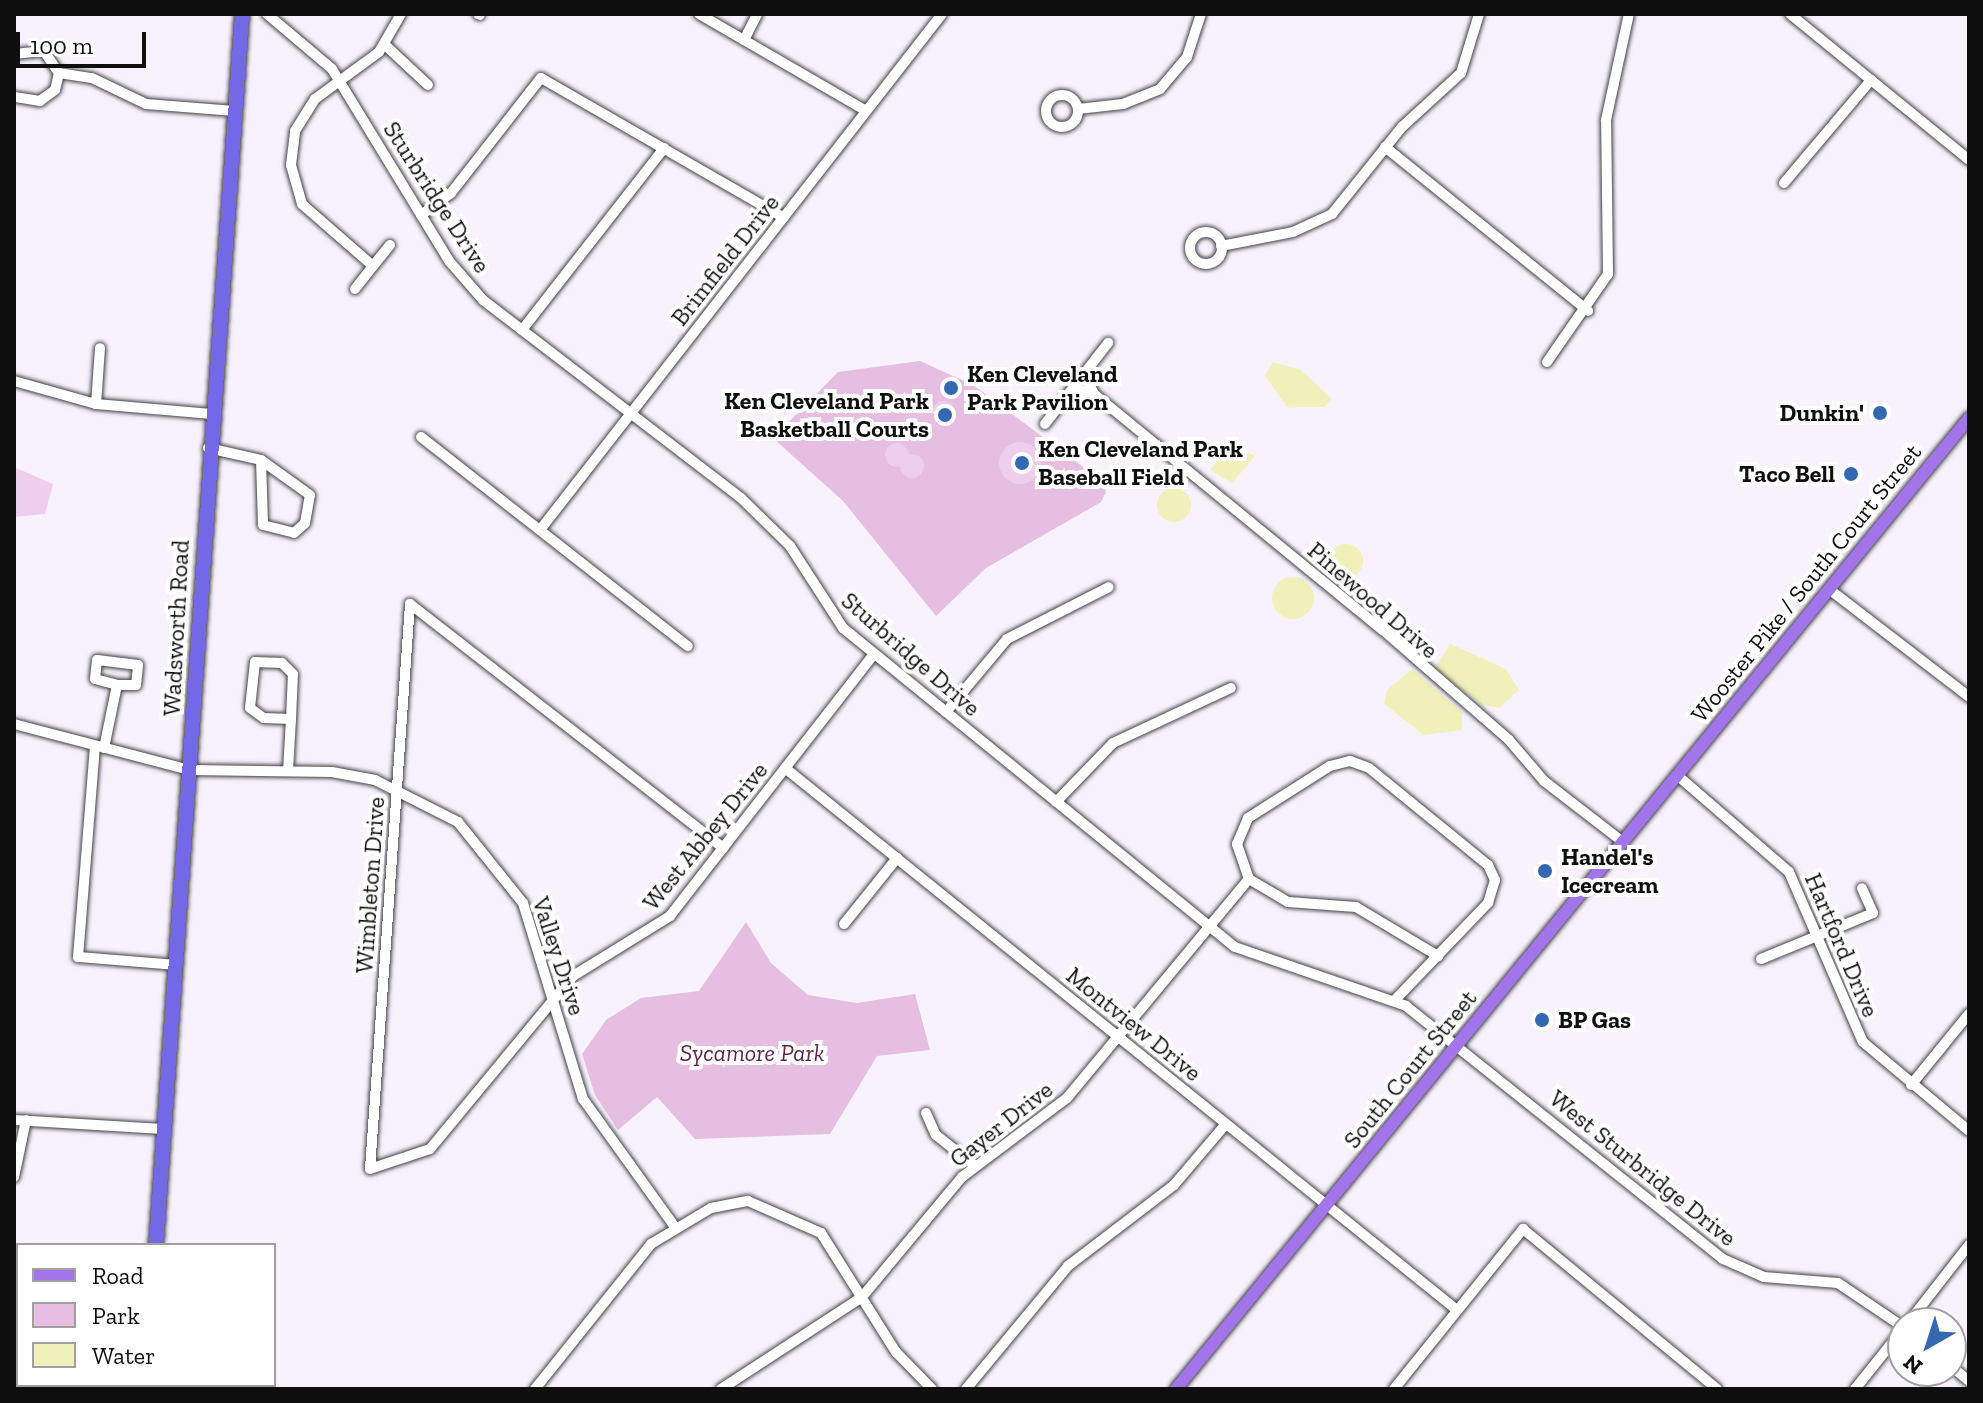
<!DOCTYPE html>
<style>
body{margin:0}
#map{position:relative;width:1983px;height:1403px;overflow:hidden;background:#f7f2fe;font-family:"Zilla Slab",serif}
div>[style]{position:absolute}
.green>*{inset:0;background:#e5bee1}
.pitch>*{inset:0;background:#edcfed}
.round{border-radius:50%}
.water>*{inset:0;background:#f0f0bb}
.roads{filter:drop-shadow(0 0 2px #424242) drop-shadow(0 0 2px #424242)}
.minor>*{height:10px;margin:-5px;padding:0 5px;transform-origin:5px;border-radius:5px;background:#fff}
.minor>.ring{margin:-5px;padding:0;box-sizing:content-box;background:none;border:10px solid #fff;border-radius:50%}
.major>*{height:12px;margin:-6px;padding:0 6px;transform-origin:6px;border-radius:6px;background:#a275eb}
.highway>*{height:14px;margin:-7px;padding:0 7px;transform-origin:7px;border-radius:7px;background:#7368e6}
.dots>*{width:22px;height:22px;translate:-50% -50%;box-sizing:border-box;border:4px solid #fff;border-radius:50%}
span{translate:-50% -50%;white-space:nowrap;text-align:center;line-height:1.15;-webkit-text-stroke:8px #fff;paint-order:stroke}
.street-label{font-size:24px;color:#0f0f0f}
.poi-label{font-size:24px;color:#0f0f0f;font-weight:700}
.left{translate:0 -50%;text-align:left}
.right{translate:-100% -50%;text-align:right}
.park-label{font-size:24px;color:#612548;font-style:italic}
.frame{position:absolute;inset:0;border:16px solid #0f0f0f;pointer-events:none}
.legend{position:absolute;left:16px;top:1243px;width:260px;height:144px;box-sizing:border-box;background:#fff;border:2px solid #9f9f9f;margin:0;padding:10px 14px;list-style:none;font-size:24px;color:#0f0f0f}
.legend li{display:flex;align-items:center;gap:16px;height:40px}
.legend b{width:40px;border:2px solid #9f9f9f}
.north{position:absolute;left:1887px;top:1307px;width:80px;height:80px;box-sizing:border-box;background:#fff;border:2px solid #9f9f9f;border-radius:50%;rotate:219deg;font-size:22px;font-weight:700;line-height:32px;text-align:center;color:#0f0f0f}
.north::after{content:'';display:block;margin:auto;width:28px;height:36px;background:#3469b2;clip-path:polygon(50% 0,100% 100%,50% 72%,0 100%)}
.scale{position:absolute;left:16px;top:32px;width:130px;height:36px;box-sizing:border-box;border:4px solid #0f0f0f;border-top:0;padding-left:10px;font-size:24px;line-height:28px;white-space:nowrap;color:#0f0f0f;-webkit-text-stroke:6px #fff;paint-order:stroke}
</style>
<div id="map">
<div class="green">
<div style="clip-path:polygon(920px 361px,973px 385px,1102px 481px,1106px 492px,1101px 502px,986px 568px,936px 616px,843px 501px,773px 438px,838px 372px)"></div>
<div style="clip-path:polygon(746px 922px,771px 963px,808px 995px,857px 1003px,915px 994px,930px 1050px,877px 1056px,830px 1134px,695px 1139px,657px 1097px,618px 1130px,595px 1095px,582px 1054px,606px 1020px,641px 998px,699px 991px)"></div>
</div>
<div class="pitch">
<div class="round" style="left:933px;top:401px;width:22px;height:22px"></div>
<div class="round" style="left:999px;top:442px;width:42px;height:42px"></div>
<div class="round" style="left:885px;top:443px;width:24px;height:24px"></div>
<div class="round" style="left:900px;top:454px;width:24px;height:24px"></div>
<div style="clip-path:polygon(14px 467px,53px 484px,45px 514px,14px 517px)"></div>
</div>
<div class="water">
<div style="clip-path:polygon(1273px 362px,1301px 370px,1332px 399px,1324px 407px,1287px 407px,1265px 376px)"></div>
<div style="clip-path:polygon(1231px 444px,1255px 456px,1232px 483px,1210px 470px)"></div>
<div class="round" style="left:1157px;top:488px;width:34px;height:34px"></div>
<div class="round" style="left:1329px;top:544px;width:34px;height:34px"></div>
<div class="round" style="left:1272px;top:577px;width:42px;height:42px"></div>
<div style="clip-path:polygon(1450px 644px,1506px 669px,1519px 690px,1499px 708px,1482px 705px,1435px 668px)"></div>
<div style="clip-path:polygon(1412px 669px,1462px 712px,1462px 730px,1424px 735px,1384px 704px,1387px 690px)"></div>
</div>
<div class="roads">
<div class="minor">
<div style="left:267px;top:14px;width:85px;rotate:40.2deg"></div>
<div style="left:332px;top:69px;width:226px;rotate:58.6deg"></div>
<div style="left:450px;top:262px;width:50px;rotate:49deg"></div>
<div style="left:483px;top:300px;width:325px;rotate:37.5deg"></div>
<div style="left:741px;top:498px;width:69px;rotate:44.4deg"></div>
<div style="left:790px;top:546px;width:98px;rotate:57.1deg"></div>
<div style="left:843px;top:628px;width:505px;rotate:39.14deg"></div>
<div style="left:1235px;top:947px;width:181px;rotate:19deg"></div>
<div style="left:1406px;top:1006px;width:406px;rotate:38.6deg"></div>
<div style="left:1723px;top:1259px;width:45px;rotate:23.7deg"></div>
<div style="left:1764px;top:1277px;width:74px;rotate:4.6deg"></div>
<div style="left:1838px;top:1283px;width:78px;rotate:34.1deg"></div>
<div style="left:478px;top:14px;width:2px;rotate:27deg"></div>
<div style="left:699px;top:14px;width:193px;rotate:30.1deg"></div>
<div style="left:1790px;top:14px;width:231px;rotate:39.2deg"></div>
<div style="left:744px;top:40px;width:29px;rotate:-63deg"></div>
<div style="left:384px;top:44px;width:60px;rotate:43deg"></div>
<div style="left:14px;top:54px;width:30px;rotate:-6deg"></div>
<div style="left:44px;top:51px;width:27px;rotate:56deg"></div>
<div style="left:59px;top:73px;width:17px;rotate:103deg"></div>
<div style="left:55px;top:90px;width:19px;rotate:144deg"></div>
<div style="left:40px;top:101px;width:26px;rotate:-171deg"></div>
<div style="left:59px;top:73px;width:33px;rotate:9deg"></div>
<div style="left:92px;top:78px;width:60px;rotate:25.7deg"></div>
<div style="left:146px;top:104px;width:89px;rotate:4.5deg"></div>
<div class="ring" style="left:1046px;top:95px;width:22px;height:22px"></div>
<div style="left:1078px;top:109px;width:45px;rotate:-6.3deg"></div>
<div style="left:1123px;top:104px;width:40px;rotate:-22deg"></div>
<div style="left:1160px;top:89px;width:42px;rotate:-49.8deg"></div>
<div style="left:1187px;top:57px;width:45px;rotate:-72deg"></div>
<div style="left:1385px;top:147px;width:261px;rotate:38.9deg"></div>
<div style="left:1784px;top:183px;width:135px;rotate:-49.8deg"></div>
<div style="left:421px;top:215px;width:37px;rotate:-36deg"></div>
<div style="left:451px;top:193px;width:146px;rotate:-52deg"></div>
<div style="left:541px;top:78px;width:280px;rotate:29.9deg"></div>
<div class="ring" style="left:1190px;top:232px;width:22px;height:22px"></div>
<div style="left:1221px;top:246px;width:73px;rotate:-11deg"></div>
<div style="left:1293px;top:232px;width:43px;rotate:-24.8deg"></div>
<div style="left:1332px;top:214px;width:112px;rotate:-51.2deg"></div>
<div style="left:1402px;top:127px;width:80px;rotate:-42.5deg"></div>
<div style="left:1461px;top:73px;width:62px;rotate:-73deg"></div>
<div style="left:373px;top:266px;width:27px;rotate:-51deg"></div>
<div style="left:355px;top:289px;width:29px;rotate:-52deg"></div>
<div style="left:373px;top:266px;width:94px;rotate:-138.9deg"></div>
<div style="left:302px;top:204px;width:41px;rotate:-105.8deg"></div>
<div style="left:291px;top:165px;width:34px;rotate:-83deg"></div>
<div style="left:295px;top:131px;width:38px;rotate:-58deg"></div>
<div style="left:315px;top:99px;width:79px;rotate:-36.3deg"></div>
<div style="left:379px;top:52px;width:44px;rotate:-59.9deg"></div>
<div style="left:522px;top:330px;width:231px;rotate:-52deg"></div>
<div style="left:1547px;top:362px;width:107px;rotate:-55.3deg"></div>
<div style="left:1608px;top:274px;width:154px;rotate:-90.7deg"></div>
<div style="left:1606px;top:120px;width:108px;rotate:-77.8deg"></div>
<div style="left:14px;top:381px;width:85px;rotate:15.7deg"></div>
<div style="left:96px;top:404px;width:116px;rotate:4.9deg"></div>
<div style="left:1073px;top:389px;width:20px;rotate:9deg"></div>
<div style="left:1093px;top:392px;width:20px;rotate:-117deg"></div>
<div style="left:1093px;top:393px;width:375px;rotate:39.3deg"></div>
<div style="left:1383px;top:630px;width:167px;rotate:41.1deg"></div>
<div style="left:1509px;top:740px;width:54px;rotate:49.5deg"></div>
<div style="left:1544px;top:781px;width:100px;rotate:37.7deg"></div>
<div style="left:96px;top:404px;width:56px;rotate:-85.9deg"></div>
<div style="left:1045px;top:424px;width:103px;rotate:-52.1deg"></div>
<div style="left:421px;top:437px;width:339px;rotate:38.1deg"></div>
<div style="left:208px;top:448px;width:54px;rotate:12.8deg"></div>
<div style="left:261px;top:460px;width:65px;rotate:88.2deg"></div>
<div style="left:263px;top:525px;width:32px;rotate:14deg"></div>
<div style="left:294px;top:533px;width:15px;rotate:-42deg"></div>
<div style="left:305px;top:523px;width:28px;rotate:-80deg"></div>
<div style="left:310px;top:495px;width:60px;rotate:-144.5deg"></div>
<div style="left:540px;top:530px;width:654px;rotate:-52.08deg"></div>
<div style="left:1829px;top:589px;width:177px;rotate:37.6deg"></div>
<div style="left:410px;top:604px;width:566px;rotate:94.05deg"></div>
<div style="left:370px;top:1169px;width:63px;rotate:-18.4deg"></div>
<div style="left:430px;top:1149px;width:224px;rotate:-50.4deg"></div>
<div style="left:573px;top:976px;width:114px;rotate:-31.7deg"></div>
<div style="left:670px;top:916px;width:332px;rotate:-52.1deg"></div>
<div style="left:410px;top:604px;width:397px;rotate:37.9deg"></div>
<div style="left:946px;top:712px;width:95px;rotate:-50.1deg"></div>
<div style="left:1007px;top:639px;width:114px;rotate:-27deg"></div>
<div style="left:14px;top:724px;width:181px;rotate:14.7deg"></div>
<div style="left:189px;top:770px;width:143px;rotate:0.8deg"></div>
<div style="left:332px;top:772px;width:44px;rotate:10.5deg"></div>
<div style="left:375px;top:780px;width:93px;rotate:26.8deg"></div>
<div style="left:458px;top:822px;width:104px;rotate:51.3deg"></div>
<div style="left:523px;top:903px;width:205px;rotate:73deg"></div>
<div style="left:583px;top:1099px;width:158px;rotate:54.3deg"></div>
<div style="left:95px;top:746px;width:212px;rotate:94.6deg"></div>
<div style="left:78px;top:957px;width:97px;rotate:4.7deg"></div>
<div style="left:104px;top:748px;width:64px;rotate:-78.3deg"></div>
<div style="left:117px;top:685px;width:19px"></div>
<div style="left:136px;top:685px;width:20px;rotate:-84deg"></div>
<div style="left:138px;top:665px;width:41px;rotate:-173deg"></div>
<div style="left:97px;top:660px;width:19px;rotate:96deg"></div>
<div style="left:95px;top:679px;width:23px;rotate:15deg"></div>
<div style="left:785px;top:768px;width:863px;rotate:38.89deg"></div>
<div style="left:288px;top:771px;width:52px;rotate:-86.7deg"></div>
<div style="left:291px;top:719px;width:45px;rotate:-87.5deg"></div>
<div style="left:293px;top:674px;width:16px;rotate:-135deg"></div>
<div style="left:282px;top:663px;width:27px;rotate:-178deg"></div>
<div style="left:255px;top:662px;width:46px;rotate:96.2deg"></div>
<div style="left:250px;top:708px;width:17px;rotate:36deg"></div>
<div style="left:264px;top:718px;width:27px;rotate:2deg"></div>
<div style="left:1677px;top:775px;width:148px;rotate:40.9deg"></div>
<div style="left:1789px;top:872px;width:185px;rotate:66.5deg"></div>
<div style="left:1863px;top:1042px;width:138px;rotate:40deg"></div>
<div style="left:1056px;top:802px;width:82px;rotate:-46deg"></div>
<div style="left:1113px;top:743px;width:130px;rotate:-25deg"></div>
<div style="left:1249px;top:879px;width:45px;rotate:30.5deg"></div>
<div style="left:1288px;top:902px;width:68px;rotate:4.2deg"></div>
<div style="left:1356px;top:907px;width:96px;rotate:30.9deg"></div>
<div style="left:844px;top:924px;width:85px;rotate:-51.2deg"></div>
<div style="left:1761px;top:959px;width:121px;rotate:-22.3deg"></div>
<div style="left:1873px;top:913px;width:27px;rotate:-114deg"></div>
<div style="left:1911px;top:1085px;width:92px;rotate:-50.8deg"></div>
<div style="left:926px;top:1113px;width:24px;rotate:66deg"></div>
<div style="left:936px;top:1135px;width:50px;rotate:38.5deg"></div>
<div style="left:14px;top:1120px;width:149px;rotate:3.5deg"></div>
<div style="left:14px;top:1177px;width:58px;rotate:-78.1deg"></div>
<div style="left:1908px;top:1323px;width:99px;rotate:-52deg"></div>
<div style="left:1951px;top:1366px;width:23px;rotate:40deg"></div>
<div style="left:535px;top:1389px;width:186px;rotate:-51.3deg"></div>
<div style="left:651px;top:1244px;width:70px;rotate:-31deg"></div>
<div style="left:711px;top:1208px;width:38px;rotate:-11deg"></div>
<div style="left:748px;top:1201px;width:80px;rotate:23.7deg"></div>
<div style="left:821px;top:1233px;width:141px;rotate:57.8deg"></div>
<div style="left:896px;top:1352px;width:52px;rotate:45.8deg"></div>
<div style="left:721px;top:1389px;width:168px;rotate:-33.1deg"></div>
<div style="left:862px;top:1297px;width:156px;rotate:-50.2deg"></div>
<div style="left:962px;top:1177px;width:131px;rotate:-37deg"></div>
<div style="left:1067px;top:1098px;width:285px;rotate:-50.3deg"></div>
<div style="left:1249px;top:879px;width:37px;rotate:-109deg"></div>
<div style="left:1237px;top:844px;width:28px;rotate:-67deg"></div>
<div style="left:1248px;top:818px;width:97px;rotate:-32.4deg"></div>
<div style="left:1330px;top:766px;width:21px;rotate:-14deg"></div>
<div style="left:1350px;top:761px;width:20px;rotate:20deg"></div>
<div style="left:1369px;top:768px;width:154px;rotate:39.2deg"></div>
<div style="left:1488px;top:865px;width:17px;rotate:65deg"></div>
<div style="left:1495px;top:880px;width:24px;rotate:107deg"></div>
<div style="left:1488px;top:903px;width:134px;rotate:133.8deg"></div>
<div style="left:966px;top:1389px;width:160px;rotate:-50.3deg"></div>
<div style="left:1068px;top:1266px;width:133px;rotate:-37.4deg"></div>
<div style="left:1174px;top:1185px;width:80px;rotate:-49.6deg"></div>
<div style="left:1394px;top:1389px;width:206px;rotate:-51.1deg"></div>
<div style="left:1523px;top:1229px;width:251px;rotate:39.5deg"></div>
<div style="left:1855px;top:1389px;width:77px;rotate:-51.3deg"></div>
</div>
<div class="major">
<div style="left:1176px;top:1389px;width:1254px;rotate:-50.76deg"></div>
</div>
<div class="highway">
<div style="left:156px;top:1245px;width:1234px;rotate:-86deg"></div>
<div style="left:146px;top:1389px;width:4px;rotate:-90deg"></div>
</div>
</div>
<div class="dots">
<div style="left:951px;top:388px;background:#3469b2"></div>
<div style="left:1880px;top:413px;background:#3469b2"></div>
<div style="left:945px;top:415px;background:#3469b2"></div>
<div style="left:1022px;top:463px;background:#3469b2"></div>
<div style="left:1851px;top:474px;background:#3469b2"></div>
<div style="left:1545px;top:871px;background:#3469b2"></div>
<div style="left:1542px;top:1020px;background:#3469b2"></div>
</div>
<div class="street-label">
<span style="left:437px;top:197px;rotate:57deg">Sturbridge Drive</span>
<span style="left:725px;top:260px;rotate:-52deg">Brimfield Drive</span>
<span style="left:1806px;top:583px;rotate:-51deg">Wooster Pike / South Court Street</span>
<span style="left:1373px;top:600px;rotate:41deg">Pinewood Drive</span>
<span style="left:176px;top:628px;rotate:-87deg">Wadsworth Road</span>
<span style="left:911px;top:654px;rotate:41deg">Sturbridge Drive</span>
<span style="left:705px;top:836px;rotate:-51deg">West Abbey Drive</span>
<span style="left:370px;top:885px;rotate:-86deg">Wimbleton Drive</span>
<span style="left:1842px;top:945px;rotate:67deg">Hartford Drive</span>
<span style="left:559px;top:956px;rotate:72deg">Valley Drive</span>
<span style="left:1134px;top:1024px;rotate:39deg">Montview Drive</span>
<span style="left:1410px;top:1069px;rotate:-51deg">South Court Street</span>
<span style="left:1001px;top:1124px;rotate:-38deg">Gayer Drive</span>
<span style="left:1643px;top:1168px;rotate:39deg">West Sturbridge Drive</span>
</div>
<div class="poi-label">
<span class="left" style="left:967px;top:388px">Ken Cleveland<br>Park Pavilion</span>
<span class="right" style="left:929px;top:415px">Ken Cleveland Park<br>Basketball Courts</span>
<span class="right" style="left:1864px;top:413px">Dunkin'</span>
<span class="left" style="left:1038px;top:463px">Ken Cleveland Park<br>Baseball Field</span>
<span class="right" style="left:1835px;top:474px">Taco Bell</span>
<span class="left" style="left:1561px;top:871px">Handel's<br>Icecream</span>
<span class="left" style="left:1558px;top:1020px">BP Gas</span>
</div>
<div class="park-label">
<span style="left:752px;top:1053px">Sycamore Park</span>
</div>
<div class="frame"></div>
<ul class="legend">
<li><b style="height:10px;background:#a275eb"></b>Road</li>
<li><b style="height:22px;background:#e5bee1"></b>Park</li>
<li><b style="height:22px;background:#f0f0bb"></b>Water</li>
</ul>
<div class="north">N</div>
<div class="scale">100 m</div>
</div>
